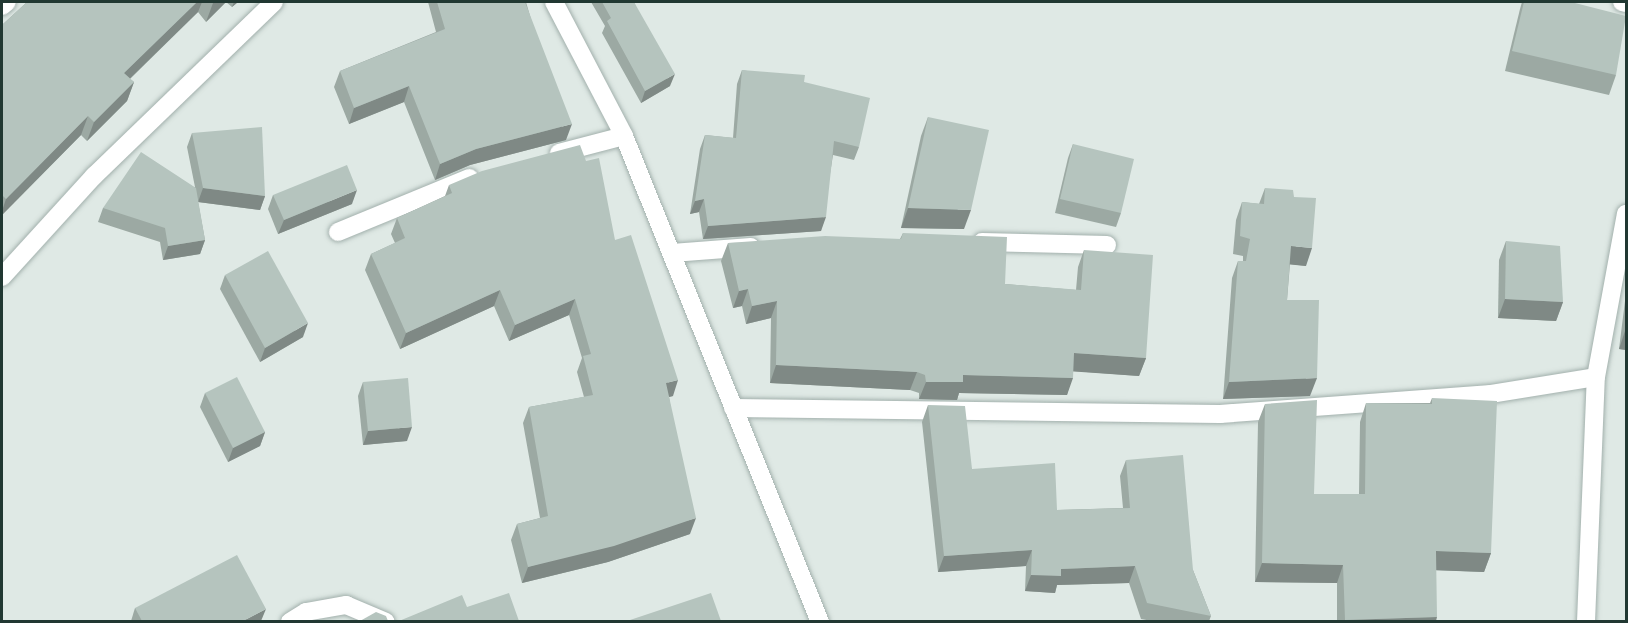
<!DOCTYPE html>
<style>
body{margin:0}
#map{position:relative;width:1628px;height:623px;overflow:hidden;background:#dfe9e5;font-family:"Asap Condensed",sans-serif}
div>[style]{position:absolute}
.roads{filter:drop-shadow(0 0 2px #a2b0ac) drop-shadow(0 0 2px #a2b0ac)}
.minor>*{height:18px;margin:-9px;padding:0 9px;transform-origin:9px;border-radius:9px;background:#fff}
.wall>*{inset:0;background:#9ca9a3}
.shaded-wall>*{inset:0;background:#7f8985}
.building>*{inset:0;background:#b5c4be}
span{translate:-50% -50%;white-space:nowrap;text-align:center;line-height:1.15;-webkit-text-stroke:6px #eff6f3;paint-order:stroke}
.frame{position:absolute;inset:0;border:3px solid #213832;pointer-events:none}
</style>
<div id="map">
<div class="roads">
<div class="minor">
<div style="left:554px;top:2px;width:151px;rotate:62.4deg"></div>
<div style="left:624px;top:136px;width:524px;rotate:68.04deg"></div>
<div style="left:1622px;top:2px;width:4px;rotate:14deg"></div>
<div style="left:2px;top:6px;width:6px;rotate:-39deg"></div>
<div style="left:559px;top:153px;width:67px;rotate:-14.7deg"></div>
<div style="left:338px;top:232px;width:142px;rotate:-22.4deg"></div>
<div style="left:982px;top:242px;width:125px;rotate:1.4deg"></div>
<div style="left:672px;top:253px;width:79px;rotate:-4.3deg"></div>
<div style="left:2px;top:277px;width:137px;rotate:-47.7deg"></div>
<div style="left:94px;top:176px;width:250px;rotate:-44deg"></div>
<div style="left:733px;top:408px;width:487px;rotate:0.7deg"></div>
<div style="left:1220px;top:414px;width:272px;rotate:-4.2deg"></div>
<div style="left:1491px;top:394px;width:106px;rotate:-9.2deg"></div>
<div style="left:290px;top:622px;width:19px;rotate:-32deg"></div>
<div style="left:306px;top:612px;width:41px;rotate:-9.9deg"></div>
<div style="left:346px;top:605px;width:43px;rotate:23deg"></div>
<div style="left:1586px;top:622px;width:245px;rotate:-87.7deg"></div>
<div style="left:1596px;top:377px;width:166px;rotate:-79.6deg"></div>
</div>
</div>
<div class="wall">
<div style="clip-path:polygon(27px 2px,238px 2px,232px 7px,226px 2px,206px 22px,198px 12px,130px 79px,134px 82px,127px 101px,87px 141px,81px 135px,2px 215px,2px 25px)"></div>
<div style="clip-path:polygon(428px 2px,526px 2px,566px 140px,470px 165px,435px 180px,404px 102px,349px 124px,334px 87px,340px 71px,436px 32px)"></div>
<div style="clip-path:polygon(591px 2px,634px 2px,670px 86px,641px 103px,602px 33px,605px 26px)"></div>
<div style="clip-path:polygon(1522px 2px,1571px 2px,1616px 75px,1609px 95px,1505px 71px,1520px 9px)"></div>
<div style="clip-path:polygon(742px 70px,804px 82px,859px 147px,854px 160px,833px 155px,821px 231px,703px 239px,699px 212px,690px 214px,700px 149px,705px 135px,733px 138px,737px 84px)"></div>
<div style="clip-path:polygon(928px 117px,964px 229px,901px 228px,921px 136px)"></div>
<div style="clip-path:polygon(192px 133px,265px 196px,260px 210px,198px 202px,205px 240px,200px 254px,163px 260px,160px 242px,98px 222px,103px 208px,195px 187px,187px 147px)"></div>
<div style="clip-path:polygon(1073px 144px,1121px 213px,1116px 227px,1055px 213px,1068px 158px)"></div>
<div style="clip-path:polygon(449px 185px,615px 240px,673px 396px,669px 397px,690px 534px,608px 562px,522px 583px,511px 540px,517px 524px,540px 518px,523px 423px,529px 407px,584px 397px,577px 372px,582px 358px,569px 315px,509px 341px,494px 306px,400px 349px,365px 270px,371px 254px,395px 243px,391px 234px,397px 218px,445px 196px)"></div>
<div style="clip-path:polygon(1265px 188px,1306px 266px,1290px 264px,1287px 300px,1310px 396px,1223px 399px,1232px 278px,1238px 261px,1243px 261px,1243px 256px,1233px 254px,1236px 220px,1242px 202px,1259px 204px)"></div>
<div style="clip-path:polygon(273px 195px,352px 204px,278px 234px,268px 209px)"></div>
<div style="clip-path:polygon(903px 233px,1005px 284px,1076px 290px,1078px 267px,1084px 250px,1146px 358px,1139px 376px,1073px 371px,1067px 395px,959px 393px,957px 400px,919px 399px,919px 393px,910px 390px,770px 383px,771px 318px,746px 324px,742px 306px,733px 308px,721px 261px,728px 243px,900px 239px)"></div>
<div style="clip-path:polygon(1506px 241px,1563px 302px,1556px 321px,1498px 318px,1499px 260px)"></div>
<div style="clip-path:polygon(225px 275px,303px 337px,260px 362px,220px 289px)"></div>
<div style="clip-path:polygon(1626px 293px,1626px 350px,1619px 349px)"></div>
<div style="clip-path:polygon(363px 382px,407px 441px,363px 445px,358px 396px)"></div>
<div style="clip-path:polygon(205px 393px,265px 432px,260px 446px,228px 462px,200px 407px)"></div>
<div style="clip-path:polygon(1432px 398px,1491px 553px,1484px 572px,1436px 570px,1436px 621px,1337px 621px,1337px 583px,1255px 582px,1258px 422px,1265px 404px,1314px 494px,1359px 494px,1360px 422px,1366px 403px,1430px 403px)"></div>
<div style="clip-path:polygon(928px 405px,972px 469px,1057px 510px,1123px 508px,1120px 476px,1126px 460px,1193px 570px,1211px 616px,1209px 621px,1152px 621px,1141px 619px,1129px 583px,1057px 585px,1055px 593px,1025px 591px,1026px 566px,938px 572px,922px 422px)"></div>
<div style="clip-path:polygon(135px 608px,261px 621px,131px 621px)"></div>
</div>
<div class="shaded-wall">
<div style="clip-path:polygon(197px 2px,202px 2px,198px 12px,117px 91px,124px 73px)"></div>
<div style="clip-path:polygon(215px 2px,226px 2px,206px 22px,213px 3px)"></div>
<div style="clip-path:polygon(234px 2px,238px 2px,232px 7px)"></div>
<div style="clip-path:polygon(675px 74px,670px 86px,641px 103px,645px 91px)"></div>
<div style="clip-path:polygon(134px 82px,127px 101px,87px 141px,94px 122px)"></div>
<div style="clip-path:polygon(409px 86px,404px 102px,349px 124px,354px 108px)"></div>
<div style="clip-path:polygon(88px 116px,81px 135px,2px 215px,2px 211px,6px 199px)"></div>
<div style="clip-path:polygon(572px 124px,566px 140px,470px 165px,435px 180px,440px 164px,476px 149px)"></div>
<div style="clip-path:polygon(203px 188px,265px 196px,260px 210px,198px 202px)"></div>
<div style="clip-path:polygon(357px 190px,352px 204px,278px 234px,284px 220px)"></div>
<div style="clip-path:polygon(704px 199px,699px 212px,690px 214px,695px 201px)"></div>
<div style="clip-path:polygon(908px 208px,971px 210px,964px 229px,901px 228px)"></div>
<div style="clip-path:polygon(826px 217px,821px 231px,703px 239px,708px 226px)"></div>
<div style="clip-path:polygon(205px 240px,200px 254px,163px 260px,168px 246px)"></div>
<div style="clip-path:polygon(1291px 246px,1312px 248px,1306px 266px,1285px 264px)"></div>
<div style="clip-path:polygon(748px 289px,742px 306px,733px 308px,739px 291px)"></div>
<div style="clip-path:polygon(500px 290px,494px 306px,400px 349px,406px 333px)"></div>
<div style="clip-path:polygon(575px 299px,569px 315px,509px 341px,515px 325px)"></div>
<div style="clip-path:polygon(1505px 299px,1563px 302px,1556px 321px,1498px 318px)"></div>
<div style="clip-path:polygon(777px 301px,771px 318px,746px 324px,752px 306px)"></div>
<div style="clip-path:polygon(308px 323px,303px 337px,260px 362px,265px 348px)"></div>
<div style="clip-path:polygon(1625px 331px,1626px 332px,1626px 350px,1619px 349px)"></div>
<div style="clip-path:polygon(1074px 353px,1146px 358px,1139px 376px,1067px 371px)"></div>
<div style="clip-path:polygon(776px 365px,917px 372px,910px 390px,770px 383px)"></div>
<div style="clip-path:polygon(963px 375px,1073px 378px,1067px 395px,959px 393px,957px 400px,919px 399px,926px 382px)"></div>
<div style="clip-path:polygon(1317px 378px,1310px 396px,1223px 399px,1229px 382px)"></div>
<div style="clip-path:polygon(678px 380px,673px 396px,660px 399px,666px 383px)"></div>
<div style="clip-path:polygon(412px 427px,407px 441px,363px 445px,368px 431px)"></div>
<div style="clip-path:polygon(265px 432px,260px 446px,228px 462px,233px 448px)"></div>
<div style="clip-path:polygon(696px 518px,690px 534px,608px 562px,522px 583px,528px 567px)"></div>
<div style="clip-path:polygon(1032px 550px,1026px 566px,938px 572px,944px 556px)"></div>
<div style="clip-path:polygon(1436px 551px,1491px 553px,1484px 572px,1429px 570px)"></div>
<div style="clip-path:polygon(1262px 563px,1343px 565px,1337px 583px,1255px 582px)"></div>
<div style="clip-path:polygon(1135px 566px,1129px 583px,1057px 585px,1055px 593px,1025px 591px,1031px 575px,1061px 569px)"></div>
<div style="clip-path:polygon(266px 609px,261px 621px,243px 621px)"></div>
<div style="clip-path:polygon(1437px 617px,1436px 621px,1344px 621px,1345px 620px)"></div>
</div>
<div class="building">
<div style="clip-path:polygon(27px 2px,197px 2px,124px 73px,134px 82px,94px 122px,88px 116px,6px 199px,2px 195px,2px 25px)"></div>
<div style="clip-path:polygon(437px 2px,525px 2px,572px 124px,476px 149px,440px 164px,409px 86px,354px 108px,340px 71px,445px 29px)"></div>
<div style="clip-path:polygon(602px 2px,634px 2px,675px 74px,645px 91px,607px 21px,611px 18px)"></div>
<div style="clip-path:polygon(1524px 2px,1571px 2px,1626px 16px,1616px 75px,1512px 51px)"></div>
<div style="clip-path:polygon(742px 70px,805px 75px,804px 82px,870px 98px,859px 147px,834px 141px,826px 217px,708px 226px,704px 199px,695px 201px,705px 135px,736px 138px)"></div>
<div style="clip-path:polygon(928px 117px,989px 130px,971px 210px,908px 208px)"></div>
<div style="clip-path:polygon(262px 127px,265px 196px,203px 188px,192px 133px)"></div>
<div style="clip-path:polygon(1073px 144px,1134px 159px,1121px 213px,1060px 199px)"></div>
<div style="clip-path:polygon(580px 145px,586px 161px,599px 158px,615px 240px,631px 235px,678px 380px,666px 383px,696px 518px,614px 546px,528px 567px,517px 524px,548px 516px,529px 407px,593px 395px,583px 356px,591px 354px,575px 299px,515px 325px,500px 290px,406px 333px,371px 254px,405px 238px,397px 218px,452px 193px,449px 185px,482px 171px)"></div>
<div style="clip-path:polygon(141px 152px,196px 188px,205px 240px,168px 246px,165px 228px,103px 208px)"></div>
<div style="clip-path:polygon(347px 165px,357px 190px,284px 220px,273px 195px)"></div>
<div style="clip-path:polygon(1265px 188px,1293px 190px,1294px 197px,1316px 198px,1312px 248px,1291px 246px,1287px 300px,1319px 300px,1317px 378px,1229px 382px,1238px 261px,1246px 261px,1250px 239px,1240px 236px,1242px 202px,1264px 204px)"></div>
<div style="clip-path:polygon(903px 233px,1007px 237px,1005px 284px,1081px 290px,1084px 250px,1153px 255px,1146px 358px,1074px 353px,1073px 378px,963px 375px,963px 382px,926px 382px,925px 375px,917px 372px,776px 365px,777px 301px,752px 306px,748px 289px,739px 291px,728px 243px,825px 236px,901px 239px)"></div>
<div style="clip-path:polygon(1506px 241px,1560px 246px,1563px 302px,1505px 299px)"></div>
<div style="clip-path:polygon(268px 251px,308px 323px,265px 348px,225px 275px)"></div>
<div style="clip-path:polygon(237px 377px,265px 432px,233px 448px,205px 393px)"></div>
<div style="clip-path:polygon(408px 378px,412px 427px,368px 431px,363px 382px)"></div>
<div style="clip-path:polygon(1432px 398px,1497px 401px,1491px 553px,1436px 551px,1437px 617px,1345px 620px,1343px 565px,1262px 563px,1265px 404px,1317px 400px,1314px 494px,1365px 494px,1366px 403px,1432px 404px)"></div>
<div style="clip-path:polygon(928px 405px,965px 406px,972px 469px,1055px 463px,1057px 510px,1130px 508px,1126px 460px,1183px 455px,1193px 570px,1211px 616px,1147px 603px,1135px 566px,1061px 569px,1061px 576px,1031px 575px,1032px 550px,944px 556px)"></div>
<div style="clip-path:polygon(237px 555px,266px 609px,243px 621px,142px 621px,135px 608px)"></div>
<div style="clip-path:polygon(509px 593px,519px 621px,399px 621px,462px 595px,467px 607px)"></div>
<div style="clip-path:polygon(711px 593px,721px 621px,627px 621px)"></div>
<div style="clip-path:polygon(376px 612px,386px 616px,388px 621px,360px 621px)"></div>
</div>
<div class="frame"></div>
</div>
